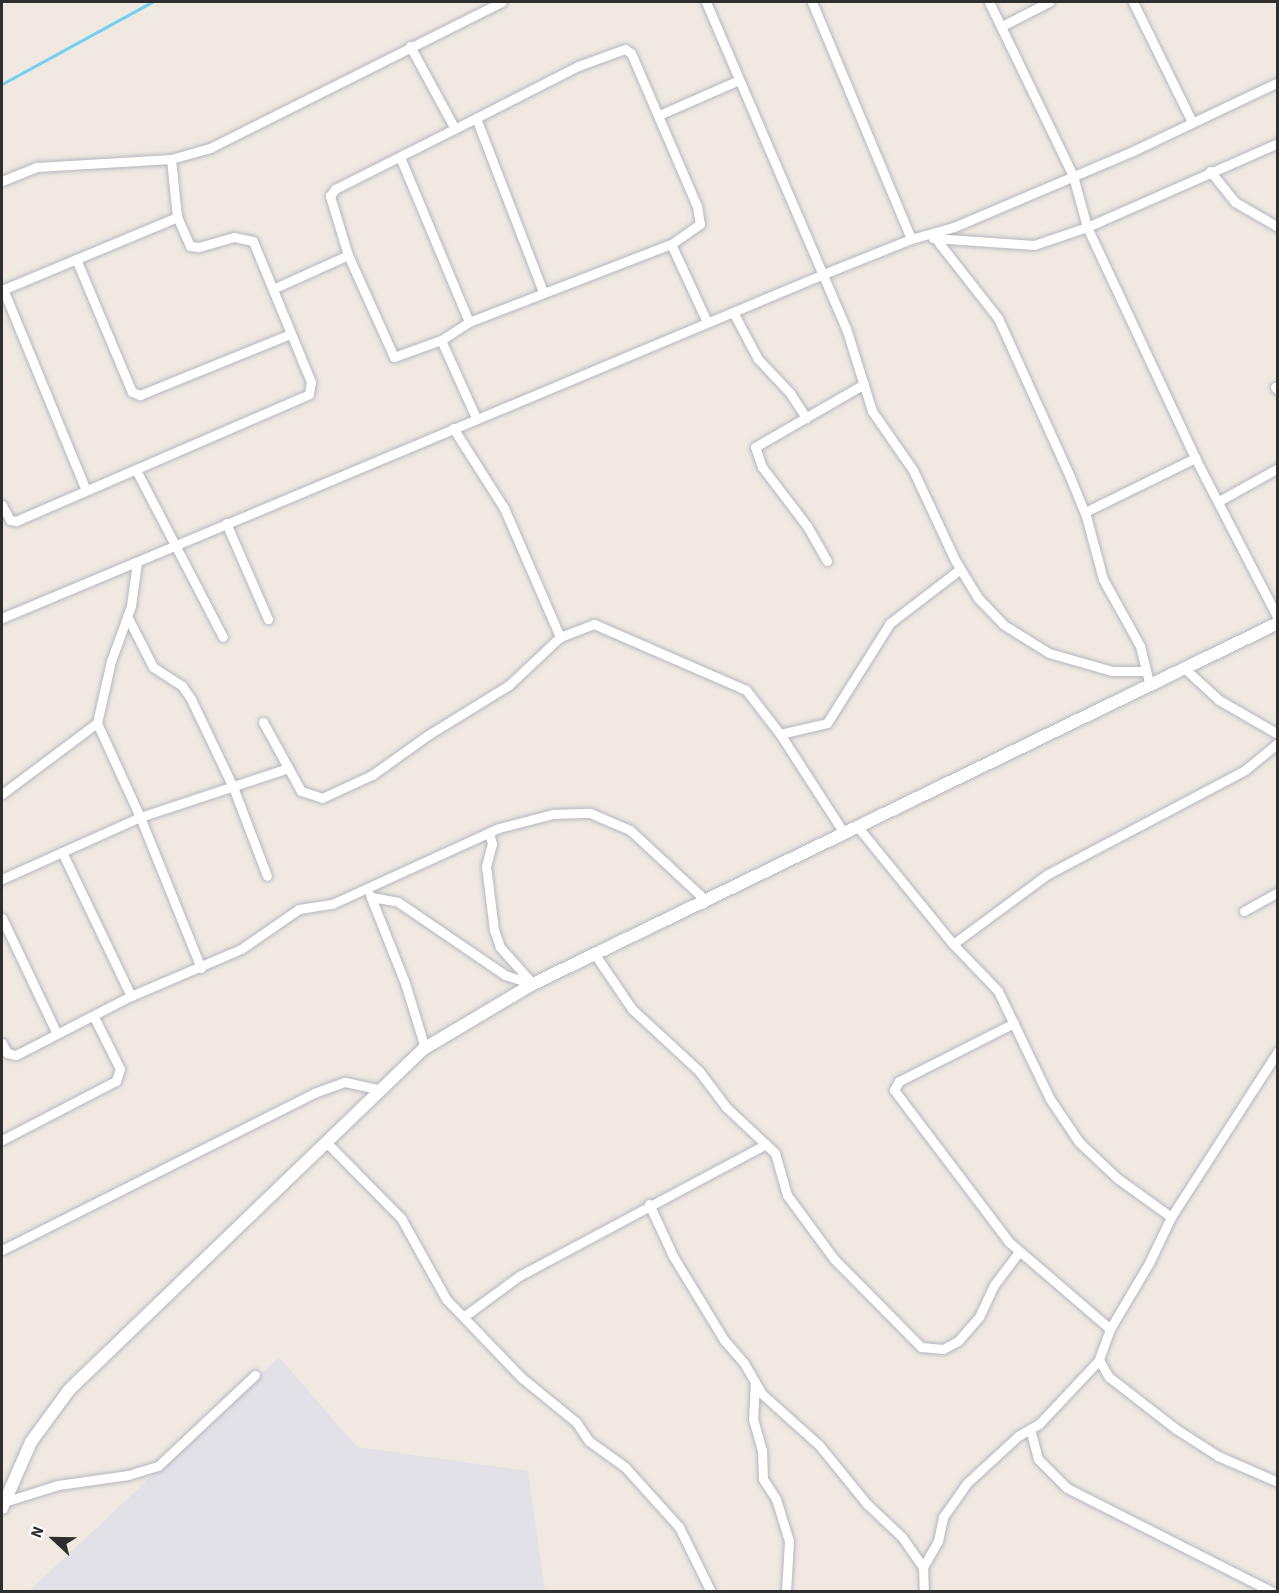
<!DOCTYPE html>
<style>
body{margin:0}
#map{position:relative;width:1279px;height:1593px;overflow:hidden;background:#efe9e1;font-family:"Source Sans 3",sans-serif}
div>[style]{position:absolute}
.industrial>*{inset:0;background:#e3e1e8}
.stream>*{height:3px;margin:-1.5px;padding:0 1.5px;transform-origin:1.5px;border-radius:1.5px;background:#75cff0}
.roads{filter:drop-shadow(0 0 2px #b4b7c1) drop-shadow(0 0 2px #b4b7c1)}
.street>*{height:9px;margin:-4.5px;padding:0 4.5px;transform-origin:4.5px;border-radius:4.5px;background:#fff}
.secondary>*{height:12px;margin:-6px;padding:0 6px;transform-origin:6px;border-radius:6px;background:#fff}
span{translate:-50% -50%;white-space:nowrap;text-align:center;line-height:1.15;-webkit-text-stroke:4.5px #fff;paint-order:stroke}
.frame{position:absolute;inset:0;border:3px solid #2e2e2e;pointer-events:none}
.north{position:absolute;left:24px;top:1509px;width:60px;height:60px;-webkit-text-stroke:4px #fff;paint-order:stroke;rotate:292deg;font-size:16px;font-weight:700;line-height:24px;text-align:center;color:#2e2e2e}
.north::after{content:'';display:block;margin:auto;width:21px;height:27px;background:#2e2e2e;clip-path:polygon(50% 0,100% 100%,50% 72%,0 100%)}
</style>
<div id="map">
<div class="industrial">
<div style="clip-path:polygon(279px 1357px,357px 1447px,528px 1471px,545px 1591px,28px 1592px)"></div>
</div>
<div class="stream">
<div style="left:2px;top:84px;width:171px;rotate:-28.7deg"></div>
</div>
<div class="roads">
<div class="street">
<div style="left:706px;top:2px;width:355px;rotate:66.8deg"></div>
<div style="left:846px;top:328px;width:87px;rotate:72.6deg"></div>
<div style="left:872px;top:411px;width:72px;rotate:55.2deg"></div>
<div style="left:913px;top:470px;width:99px;rotate:65deg"></div>
<div style="left:955px;top:560px;width:44px;rotate:58.8deg"></div>
<div style="left:978px;top:598px;width:37px;rotate:46deg"></div>
<div style="left:1004px;top:625px;width:53px;rotate:31.9deg"></div>
<div style="left:1049px;top:653px;width:66px;rotate:15.9deg"></div>
<div style="left:1112px;top:671px;width:31px"></div>
<div style="left:812px;top:2px;width:257px;rotate:67.3deg"></div>
<div style="left:989px;top:2px;width:193px;rotate:64.2deg"></div>
<div style="left:1073px;top:176px;width:53px;rotate:74.6deg"></div>
<div style="left:1087px;top:227px;width:255px;rotate:64.9deg"></div>
<div style="left:1195px;top:458px;width:180px;rotate:62.6deg"></div>
<div style="left:1133px;top:2px;width:134px;rotate:63.8deg"></div>
<div style="left:1002px;top:26px;width:53px;rotate:-27.1deg"></div>
<div style="left:410px;top:46px;width:94px;rotate:61.5deg"></div>
<div style="left:659px;top:115px;width:87px;rotate:-23.6deg"></div>
<div style="left:476px;top:118px;width:114px;rotate:-27deg"></div>
<div style="left:578px;top:66px;width:50px;rotate:-19.9deg"></div>
<div style="left:625px;top:49px;width:7px;rotate:34deg"></div>
<div style="left:631px;top:53px;width:167px;rotate:66.7deg"></div>
<div style="left:697px;top:206px;width:18px;rotate:81deg"></div>
<div style="left:700px;top:224px;width:35px;rotate:145deg"></div>
<div style="left:671px;top:244px;width:217px;rotate:158.9deg"></div>
<div style="left:469px;top:322px;width:33px;rotate:147deg"></div>
<div style="left:441px;top:340px;width:50px;rotate:160.1deg"></div>
<div style="left:394px;top:357px;width:112px;rotate:-114.3deg"></div>
<div style="left:348px;top:255px;width:62px;rotate:-107deg"></div>
<div style="left:330px;top:196px;width:9px;rotate:-54deg"></div>
<div style="left:335px;top:189px;width:158px;rotate:-26.7deg"></div>
<div style="left:476px;top:118px;width:186px;rotate:68.9deg"></div>
<div style="left:400px;top:157px;width:179px;rotate:67.3deg"></div>
<div style="left:1210px;top:171px;width:40px;rotate:51deg"></div>
<div style="left:1235px;top:202px;width:50px;rotate:30.2deg"></div>
<div style="left:2px;top:181px;width:38px;rotate:-22deg"></div>
<div style="left:37px;top:167px;width:134px;rotate:-3.4deg"></div>
<div style="left:171px;top:159px;width:41px;rotate:-15.8deg"></div>
<div style="left:210px;top:148px;width:326px;rotate:-26.6deg"></div>
<div style="left:933px;top:238px;width:101px;rotate:4deg"></div>
<div style="left:1034px;top:245px;width:56px;rotate:-18.8deg"></div>
<div style="left:1087px;top:227px;width:209px;rotate:-23.7deg"></div>
<div style="left:936px;top:239px;width:100px;rotate:51.9deg"></div>
<div style="left:998px;top:318px;width:175px;rotate:65.6deg"></div>
<div style="left:1070px;top:477px;width:42px;rotate:67.7deg"></div>
<div style="left:1086px;top:516px;width:65px;rotate:74.9deg"></div>
<div style="left:1103px;top:579px;width:77px;rotate:61.1deg"></div>
<div style="left:1140px;top:646px;width:38px;rotate:76deg"></div>
<div style="left:671px;top:244px;width:86px;rotate:65.2deg"></div>
<div style="left:76px;top:259px;width:144px;rotate:67.2deg"></div>
<div style="left:132px;top:392px;width:9px;rotate:21deg"></div>
<div style="left:140px;top:395px;width:162px;rotate:-22.1deg"></div>
<div style="left:275px;top:288px;width:80px;rotate:-24.3deg"></div>
<div style="left:3px;top:289px;width:215px;rotate:67.6deg"></div>
<div style="left:2px;top:290px;width:190px;rotate:-22.6deg"></div>
<div style="left:733px;top:312px;width:53px;rotate:62deg"></div>
<div style="left:758px;top:359px;width:47px;rotate:46.7deg"></div>
<div style="left:790px;top:393px;width:30px;rotate:57deg"></div>
<div style="left:441px;top:340px;width:85px;rotate:65.8deg"></div>
<div style="left:1275px;top:387px;width:4px;rotate:45deg"></div>
<div style="left:453px;top:428px;width:95px;rotate:57.5deg"></div>
<div style="left:504px;top:508px;width:141px;rotate:66.5deg"></div>
<div style="left:136px;top:470px;width:188px;rotate:62.5deg"></div>
<div style="left:1219px;top:501px;width:68px;rotate:-29.2deg"></div>
<div style="left:2px;top:505px;width:17px;rotate:62deg"></div>
<div style="left:10px;top:520px;width:6px;rotate:9deg"></div>
<div style="left:16px;top:521px;width:319px;rotate:-23.4deg"></div>
<div style="left:309px;top:394px;width:12px;rotate:-81deg"></div>
<div style="left:311px;top:382px;width:152px;rotate:-112.4deg"></div>
<div style="left:253px;top:241px;width:19px;rotate:-168deg"></div>
<div style="left:234px;top:237px;width:37px;rotate:164deg"></div>
<div style="left:198px;top:247px;width:8px;rotate:-173deg"></div>
<div style="left:190px;top:246px;width:32px;rotate:-114deg"></div>
<div style="left:177px;top:217px;width:58px;rotate:-95.9deg"></div>
<div style="left:1085px;top:512px;width:123px;rotate:-26.1deg"></div>
<div style="left:226px;top:523px;width:105px;rotate:66.4deg"></div>
<div style="left:827px;top:561px;width:40px;rotate:-119.7deg"></div>
<div style="left:807px;top:526px;width:74px;rotate:-127.3deg"></div>
<div style="left:762px;top:467px;width:21px;rotate:-109deg"></div>
<div style="left:755px;top:447px;width:126px;rotate:-30deg"></div>
<div style="left:127px;top:616px;width:57px;rotate:63deg"></div>
<div style="left:153px;top:667px;width:35px;rotate:33deg"></div>
<div style="left:182px;top:686px;width:16px;rotate:55deg"></div>
<div style="left:191px;top:699px;width:98px;rotate:64.5deg"></div>
<div style="left:233px;top:787px;width:95px;rotate:69.1deg"></div>
<div style="left:2px;top:618px;width:888px;rotate:-22.72deg"></div>
<div style="left:821px;top:275px;width:97px;rotate:-21.8deg"></div>
<div style="left:911px;top:239px;width:45px;rotate:-15.6deg"></div>
<div style="left:954px;top:227px;width:194px;rotate:-23deg"></div>
<div style="left:1133px;top:151px;width:161px;rotate:-25.4deg"></div>
<div style="left:1183px;top:667px;width:49px;rotate:42.5deg"></div>
<div style="left:1219px;top:700px;width:68px;rotate:30deg"></div>
<div style="left:263px;top:722px;width:79px;rotate:61.2deg"></div>
<div style="left:301px;top:791px;width:22px;rotate:18deg"></div>
<div style="left:322px;top:798px;width:55px;rotate:-24.7deg"></div>
<div style="left:372px;top:775px;width:69px;rotate:-35.5deg"></div>
<div style="left:428px;top:735px;width:95px;rotate:-31.7deg"></div>
<div style="left:509px;top:685px;width:70px;rotate:-43.3deg"></div>
<div style="left:560px;top:637px;width:36px;rotate:-21deg"></div>
<div style="left:594px;top:624px;width:166px;rotate:23.5deg"></div>
<div style="left:746px;top:690px;width:56px;rotate:52.3deg"></div>
<div style="left:780px;top:734px;width:118px;rotate:57.1deg"></div>
<div style="left:97px;top:723px;width:64px;rotate:-77.3deg"></div>
<div style="left:111px;top:661px;width:59px;rotate:-70deg"></div>
<div style="left:131px;top:606px;width:44px;rotate:-82.2deg"></div>
<div style="left:780px;top:734px;width:48px;rotate:-13.2deg"></div>
<div style="left:827px;top:723px;width:118px;rotate:-57.8deg"></div>
<div style="left:890px;top:623px;width:88px;rotate:-37.6deg"></div>
<div style="left:2px;top:794px;width:119px;rotate:-36.8deg"></div>
<div style="left:97px;top:723px;width:103px;rotate:65.4deg"></div>
<div style="left:140px;top:817px;width:151px;rotate:155.8deg"></div>
<div style="left:857px;top:826px;width:152px;rotate:50.9deg"></div>
<div style="left:953px;top:944px;width:65px;rotate:46.2deg"></div>
<div style="left:998px;top:991px;width:120px;rotate:64.3deg"></div>
<div style="left:1050px;top:1099px;width:52px;rotate:56deg"></div>
<div style="left:1079px;top:1142px;width:52px;rotate:43.5deg"></div>
<div style="left:1117px;top:1178px;width:67px;rotate:35.8deg"></div>
<div style="left:370px;top:895px;width:95px;rotate:68.3deg"></div>
<div style="left:405px;top:983px;width:68px;rotate:72.9deg"></div>
<div style="left:371px;top:897px;width:27px;rotate:10deg"></div>
<div style="left:398px;top:902px;width:130px;rotate:34.3deg"></div>
<div style="left:505px;top:975px;width:29px;rotate:18deg"></div>
<div style="left:533px;top:984px;width:50px;rotate:-131.7deg"></div>
<div style="left:500px;top:947px;width:18px;rotate:-109deg"></div>
<div style="left:494px;top:930px;width:64px;rotate:-97.1deg"></div>
<div style="left:486px;top:866px;width:23px;rotate:-75deg"></div>
<div style="left:492px;top:844px;width:12px;rotate:-104deg"></div>
<div style="left:1244px;top:911px;width:39px;rotate:-29deg"></div>
<div style="left:2px;top:918px;width:128px;rotate:64.6deg"></div>
<div style="left:953px;top:944px;width:118px;rotate:-36.4deg"></div>
<div style="left:1048px;top:874px;width:223px;rotate:-27.8deg"></div>
<div style="left:1245px;top:770px;width:43px;rotate:-39.3deg"></div>
<div style="left:596px;top:956px;width:64px;rotate:55.8deg"></div>
<div style="left:632px;top:1009px;width:91px;rotate:42.8deg"></div>
<div style="left:699px;top:1071px;width:45px;rotate:53.1deg"></div>
<div style="left:726px;top:1107px;width:67px;rotate:43.2deg"></div>
<div style="left:775px;top:1153px;width:44px;rotate:74.1deg"></div>
<div style="left:787px;top:1195px;width:79px;rotate:53.7deg"></div>
<div style="left:834px;top:1259px;width:124px;rotate:45.3deg"></div>
<div style="left:921px;top:1347px;width:22px;rotate:5deg"></div>
<div style="left:943px;top:1349px;width:17px;rotate:-28deg"></div>
<div style="left:958px;top:1341px;width:32px;rotate:-49deg"></div>
<div style="left:979px;top:1317px;width:35px;rotate:-65deg"></div>
<div style="left:994px;top:1285px;width:41px;rotate:-52.9deg"></div>
<div style="left:201px;top:968px;width:163px;rotate:-112deg"></div>
<div style="left:140px;top:817px;width:156px;rotate:-18.3deg"></div>
<div style="left:131px;top:996px;width:120px;rotate:-23.1deg"></div>
<div style="left:241px;top:949px;width:70px;rotate:-34.6deg"></div>
<div style="left:299px;top:909px;width:33px;rotate:-9deg"></div>
<div style="left:332px;top:904px;width:183px;rotate:-24.5deg"></div>
<div style="left:499px;top:828px;width:56px;rotate:-14.5deg"></div>
<div style="left:553px;top:814px;width:37px;rotate:-2deg"></div>
<div style="left:590px;top:813px;width:43px;rotate:23deg"></div>
<div style="left:630px;top:830px;width:96px;rotate:42.9deg"></div>
<div style="left:700px;top:895px;width:9px;rotate:72deg"></div>
<div style="left:1014px;top:1023px;width:129px;rotate:153.2deg"></div>
<div style="left:899px;top:1081px;width:10px;rotate:119deg"></div>
<div style="left:894px;top:1090px;width:191px;rotate:52.9deg"></div>
<div style="left:1009px;top:1242px;width:133px;rotate:40.7deg"></div>
<div style="left:2px;top:1043px;width:11px;rotate:63deg"></div>
<div style="left:7px;top:1053px;width:9px;rotate:13deg"></div>
<div style="left:16px;top:1055px;width:129px;rotate:-27.2deg"></div>
<div style="left:131px;top:996px;width:160px;rotate:-115.6deg"></div>
<div style="left:1278px;top:1051px;width:197px;rotate:122.8deg"></div>
<div style="left:1171px;top:1217px;width:51px;rotate:115.6deg"></div>
<div style="left:1149px;top:1263px;width:77px;rotate:120.6deg"></div>
<div style="left:1110px;top:1329px;width:33px;rotate:110deg"></div>
<div style="left:1099px;top:1360px;width:20px;rotate:60deg"></div>
<div style="left:1109px;top:1377px;width:85px;rotate:37.8deg"></div>
<div style="left:1176px;top:1429px;width:50px;rotate:32.7deg"></div>
<div style="left:1218px;top:1456px;width:65px;rotate:23.4deg"></div>
<div style="left:2px;top:1140px;width:128px;rotate:-27.4deg"></div>
<div style="left:116px;top:1081px;width:13px;rotate:-72deg"></div>
<div style="left:120px;top:1069px;width:58px;rotate:-116.6deg"></div>
<div style="left:326px;top:1142px;width:107px;rotate:45.4deg"></div>
<div style="left:401px;top:1218px;width:93px;rotate:60.9deg"></div>
<div style="left:446px;top:1299px;width:110px;rotate:46.1deg"></div>
<div style="left:522px;top:1378px;width:70px;rotate:39.2deg"></div>
<div style="left:576px;top:1422px;width:23px;rotate:56deg"></div>
<div style="left:589px;top:1441px;width:44px;rotate:35.8deg"></div>
<div style="left:625px;top:1467px;width:81px;rotate:48deg"></div>
<div style="left:679px;top:1527px;width:72px;rotate:63.8deg"></div>
<div style="left:649px;top:1204px;width:57px;rotate:65.2deg"></div>
<div style="left:673px;top:1256px;width:98px;rotate:58.7deg"></div>
<div style="left:724px;top:1340px;width:30px;rotate:49deg"></div>
<div style="left:744px;top:1363px;width:34px;rotate:60deg"></div>
<div style="left:761px;top:1393px;width:78px;rotate:41.9deg"></div>
<div style="left:819px;top:1445px;width:76px;rotate:50.9deg"></div>
<div style="left:867px;top:1504px;width:48px;rotate:43.3deg"></div>
<div style="left:902px;top:1537px;width:37px;rotate:55deg"></div>
<div style="left:923px;top:1567px;width:25px;rotate:88deg"></div>
<div style="left:2px;top:1250px;width:349px;rotate:-26.7deg"></div>
<div style="left:314px;top:1093px;width:33px;rotate:-20deg"></div>
<div style="left:345px;top:1082px;width:35px;rotate:12deg"></div>
<div style="left:466px;top:1315px;width:66px;rotate:-36.3deg"></div>
<div style="left:519px;top:1276px;width:280px;rotate:-28.1deg"></div>
<div style="left:755px;top:1382px;width:37px;rotate:93deg"></div>
<div style="left:753px;top:1419px;width:32px;rotate:74deg"></div>
<div style="left:762px;top:1450px;width:29px;rotate:88deg"></div>
<div style="left:763px;top:1479px;width:24px;rotate:57deg"></div>
<div style="left:776px;top:1499px;width:44px;rotate:72.8deg"></div>
<div style="left:789px;top:1541px;width:51px;rotate:93.4deg"></div>
<div style="left:1030px;top:1429px;width:31px;rotate:75deg"></div>
<div style="left:1038px;top:1459px;width:41px;rotate:45deg"></div>
<div style="left:1067px;top:1488px;width:231px;rotate:26.8deg"></div>
<div style="left:7px;top:1501px;width:53px;rotate:-17.4deg"></div>
<div style="left:58px;top:1485px;width:71px;rotate:-8.1deg"></div>
<div style="left:128px;top:1475px;width:31px;rotate:-17deg"></div>
<div style="left:158px;top:1466px;width:133px;rotate:-43.2deg"></div>
<div style="left:923px;top:1567px;width:30px;rotate:-60deg"></div>
<div style="left:938px;top:1541px;width:25px;rotate:-78deg"></div>
<div style="left:943px;top:1517px;width:42px;rotate:-54.8deg"></div>
<div style="left:967px;top:1483px;width:69px;rotate:-42.7deg"></div>
<div style="left:1018px;top:1436px;width:24px;rotate:-30deg"></div>
<div style="left:1039px;top:1424px;width:88px;rotate:-46.8deg"></div>
</div>
<div class="secondary">
<div style="left:2px;top:1508px;width:72px;rotate:-66.3deg"></div>
<div style="left:31px;top:1442px;width:64px;rotate:-53.8deg"></div>
<div style="left:69px;top:1390px;width:494px;rotate:-43.9deg"></div>
<div style="left:425px;top:1048px;width:126px;rotate:-30.7deg"></div>
<div style="left:533px;top:984px;width:828px;rotate:-25.85deg"></div>
</div>
</div>
<div class="frame"></div>
<div class="north">N</div>
</div>
